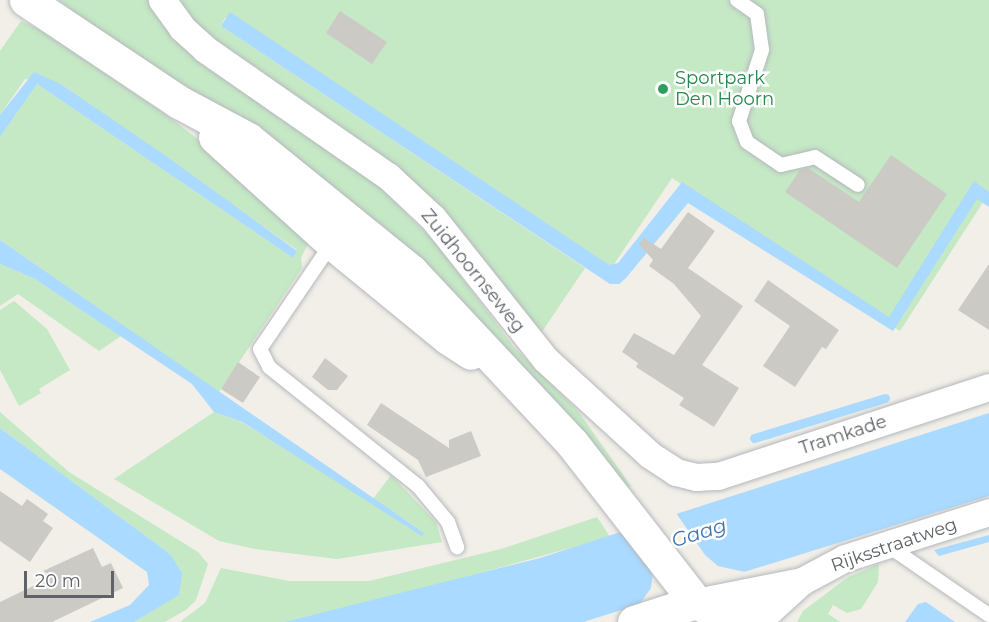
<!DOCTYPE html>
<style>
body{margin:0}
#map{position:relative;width:989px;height:622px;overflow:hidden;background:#f1efe8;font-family:Montserrat,sans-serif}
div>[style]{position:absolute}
.green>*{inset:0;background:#c5e8c5}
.water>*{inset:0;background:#aadaff}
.pier>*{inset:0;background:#f1efe8}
.stream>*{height:9px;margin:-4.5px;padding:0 4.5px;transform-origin:4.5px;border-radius:4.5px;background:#aadaff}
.building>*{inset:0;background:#cccac5}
.roads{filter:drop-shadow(0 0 2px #b5b8bc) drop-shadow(0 0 2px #b5b8bc)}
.service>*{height:14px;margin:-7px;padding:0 7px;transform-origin:7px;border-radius:7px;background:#fff}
.minor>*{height:27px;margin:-13.5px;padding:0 13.5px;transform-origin:13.5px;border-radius:13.5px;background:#fff}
.tertiary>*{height:33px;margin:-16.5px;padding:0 16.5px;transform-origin:16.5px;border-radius:16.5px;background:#fff}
.secondary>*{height:33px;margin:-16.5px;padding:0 16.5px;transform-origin:16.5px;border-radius:16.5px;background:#fff}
.dots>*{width:16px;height:16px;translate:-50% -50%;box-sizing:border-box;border:3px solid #fff;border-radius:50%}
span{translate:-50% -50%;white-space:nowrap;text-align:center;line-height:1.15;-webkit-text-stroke:5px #fff;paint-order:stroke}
.leisure-label{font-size:18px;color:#27864d}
.left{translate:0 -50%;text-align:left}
.street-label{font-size:18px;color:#5f6368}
.water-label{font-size:20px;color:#4174aa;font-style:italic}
.scale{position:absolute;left:24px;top:571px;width:90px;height:27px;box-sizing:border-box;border:3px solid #5f6368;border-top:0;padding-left:8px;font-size:18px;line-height:21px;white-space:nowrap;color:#5f6368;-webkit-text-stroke:4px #fff;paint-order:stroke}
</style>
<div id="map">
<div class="green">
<div style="clip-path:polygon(58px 0,148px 0,180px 45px,372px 179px,436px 243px,513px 346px,578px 411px,631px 486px,627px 488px,102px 32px)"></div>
<div style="clip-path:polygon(173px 0,989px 0,989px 193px,900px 331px,672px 178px,608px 273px,225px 18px,221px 26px,585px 268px,537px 339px,470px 253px,221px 50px)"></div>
<div style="clip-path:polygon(21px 21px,45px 32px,172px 119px,218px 155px,311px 238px,301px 258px,302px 268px,219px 392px,0 240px,0 137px,37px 84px,293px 258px,297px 250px,62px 85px,25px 79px,0 115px,0 51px)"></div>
<div style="clip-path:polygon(0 264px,35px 279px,121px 336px,99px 351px,18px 294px,0 306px)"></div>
<div style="clip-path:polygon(14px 301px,47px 329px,70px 370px,39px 389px,41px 393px,19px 406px,0 370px,0 310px)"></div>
<div style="clip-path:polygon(0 412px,69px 472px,198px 552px,208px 564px,196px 600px,187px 609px,165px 622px,134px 622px,151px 611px,170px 554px,0 428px)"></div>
<div style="clip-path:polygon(214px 412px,241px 422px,424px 532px,373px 499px,391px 475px,436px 522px,442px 542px,337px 559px,255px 549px,219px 541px,114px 479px)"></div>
<div style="clip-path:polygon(597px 517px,610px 537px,440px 584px,284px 622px,180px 622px,205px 603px,221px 568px,289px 581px,369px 581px,501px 549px)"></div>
<div style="clip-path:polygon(879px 564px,878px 582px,861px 609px,847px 613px,833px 605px,828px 614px,840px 622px,797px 622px,803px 611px,848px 577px)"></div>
</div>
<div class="water">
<div style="clip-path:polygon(230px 12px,609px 265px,618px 263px,682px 182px,889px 317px,974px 181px,989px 192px,989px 207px,977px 199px,893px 331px,688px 203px,626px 278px,619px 284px,610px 284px,221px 26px)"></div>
<div style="clip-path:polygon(34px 72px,62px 85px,166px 156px,297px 251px,293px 258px,37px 84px,0 137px,0 115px)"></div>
<div style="clip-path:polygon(0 240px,424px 533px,422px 536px,242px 422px,214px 412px,192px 384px,35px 279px,0 264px)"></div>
<div style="clip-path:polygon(989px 413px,989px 496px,583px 622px,284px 622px,540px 558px)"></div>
<div style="clip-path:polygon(0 428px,170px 554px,182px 573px,179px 595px,134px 622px,90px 622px,130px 605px,149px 585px,147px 572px,0 469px)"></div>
<div style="clip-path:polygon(989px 535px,989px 542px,939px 556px,934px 550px)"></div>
<div style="clip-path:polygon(926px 602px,955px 622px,905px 622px,918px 604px)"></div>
</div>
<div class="pier">
<div style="clip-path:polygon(676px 513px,705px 555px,718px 566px,745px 572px,639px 605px,651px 588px,653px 572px,621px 530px)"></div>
</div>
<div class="stream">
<div style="left:754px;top:438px;width:137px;rotate:-17deg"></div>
</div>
<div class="building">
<div style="clip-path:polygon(340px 11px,387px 42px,372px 64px,326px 33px)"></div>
<div style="clip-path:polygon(891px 155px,947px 194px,897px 268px,785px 192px,800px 170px,808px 168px,859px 202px)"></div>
<div style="clip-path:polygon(688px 212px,715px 231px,688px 268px,743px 306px,702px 365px,739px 388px,714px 427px,679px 405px,684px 398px,636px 367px,638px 363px,622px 352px,634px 333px,674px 355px,701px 316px,674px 284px,649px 266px,653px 260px,639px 244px,644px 238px,661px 249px)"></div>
<div style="clip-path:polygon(989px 264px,989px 330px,958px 310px)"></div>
<div style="clip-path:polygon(768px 280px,839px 330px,826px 349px,822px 347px,795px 387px,763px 366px,790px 326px,754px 301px)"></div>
<div style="clip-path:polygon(325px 358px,348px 376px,337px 390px,328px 390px,312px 377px)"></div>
<div style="clip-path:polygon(238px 362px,260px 377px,243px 403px,221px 389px)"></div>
<div style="clip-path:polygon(381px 403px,449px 448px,449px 440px,471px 431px,481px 456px,426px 477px,418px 460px,367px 425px)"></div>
<div style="clip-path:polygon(0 491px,22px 506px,27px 499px,48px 514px,43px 521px,53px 528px,30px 562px,0 541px)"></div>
<div style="clip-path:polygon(93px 548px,102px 567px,111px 563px,123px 588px,52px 622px,0 622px,0 602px,52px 577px,43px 571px)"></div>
</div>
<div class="roads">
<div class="service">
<div style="left:737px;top:0;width:24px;rotate:35deg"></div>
<div style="left:757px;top:14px;width:36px;rotate:82deg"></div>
<div style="left:762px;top:50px;width:75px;rotate:107.9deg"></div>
<div style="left:739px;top:121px;width:22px;rotate:69deg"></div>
<div style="left:747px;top:142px;width:41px;rotate:34.1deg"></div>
<div style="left:781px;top:165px;width:35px;rotate:-13deg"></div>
<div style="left:815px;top:157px;width:51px;rotate:33.1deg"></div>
<div style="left:332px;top:243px;width:128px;rotate:124.2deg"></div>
<div style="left:260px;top:349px;width:20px;rotate:63deg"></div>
<div style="left:269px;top:367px;width:191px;rotate:38.6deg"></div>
<div style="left:418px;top:486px;width:47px;rotate:50.2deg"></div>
<div style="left:448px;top:522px;width:27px;rotate:70deg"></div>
<div style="left:887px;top:545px;width:124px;rotate:34.5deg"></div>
</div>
<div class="minor">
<div style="left:162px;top:0;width:34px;rotate:54deg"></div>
<div style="left:182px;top:28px;width:31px;rotate:42deg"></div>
<div style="left:205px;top:49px;width:223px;rotate:34.8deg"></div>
<div style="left:388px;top:176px;width:62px;rotate:43deg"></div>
<div style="left:433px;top:218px;width:180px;rotate:51.5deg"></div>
<div style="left:545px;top:359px;width:142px;rotate:42.4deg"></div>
<div style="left:650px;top:455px;width:31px;rotate:33deg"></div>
<div style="left:676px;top:472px;width:21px;rotate:14deg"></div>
<div style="left:696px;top:477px;width:22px;rotate:-3deg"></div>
<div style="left:718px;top:476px;width:285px;rotate:-18.2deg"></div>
<div style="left:696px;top:602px;width:108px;rotate:-11.2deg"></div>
<div style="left:740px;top:622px;width:32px;rotate:-22deg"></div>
<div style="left:770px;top:610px;width:43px;rotate:-42.2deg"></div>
<div style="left:802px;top:581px;width:49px;rotate:-28.1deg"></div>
<div style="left:845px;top:558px;width:151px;rotate:-17.7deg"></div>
</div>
<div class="tertiary">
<div style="left:634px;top:622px;width:65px;rotate:-17.9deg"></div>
</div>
<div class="secondary">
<div style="left:26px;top:0;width:184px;rotate:33.7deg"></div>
<div style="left:179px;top:102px;width:78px;rotate:28.2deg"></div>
<div style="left:248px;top:139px;width:210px;rotate:39deg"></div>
<div style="left:411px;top:271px;width:236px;rotate:46.9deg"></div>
<div style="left:572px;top:443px;width:202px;rotate:52.1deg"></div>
<div style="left:696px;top:602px;width:44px;rotate:27.1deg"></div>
<div style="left:215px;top:137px;width:158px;rotate:42.2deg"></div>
<div style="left:332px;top:243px;width:150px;rotate:39.3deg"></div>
<div style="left:448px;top:338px;width:27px;rotate:33deg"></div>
</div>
</div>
<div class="dots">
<div style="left:663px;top:89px;background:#2e9e5b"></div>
</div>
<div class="leisure-label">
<span class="left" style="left:675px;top:89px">Sportpark<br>Den Hoorn</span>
</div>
<div class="street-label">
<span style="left:473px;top:271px;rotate:51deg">Zuidhoornseweg</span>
<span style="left:843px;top:435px;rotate:-18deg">Tramkade</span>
<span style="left:894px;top:545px;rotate:-19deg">Rijksstraatweg</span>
</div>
<div class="water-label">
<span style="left:699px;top:533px;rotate:-17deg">Gaag</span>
</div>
<div class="scale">20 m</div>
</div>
